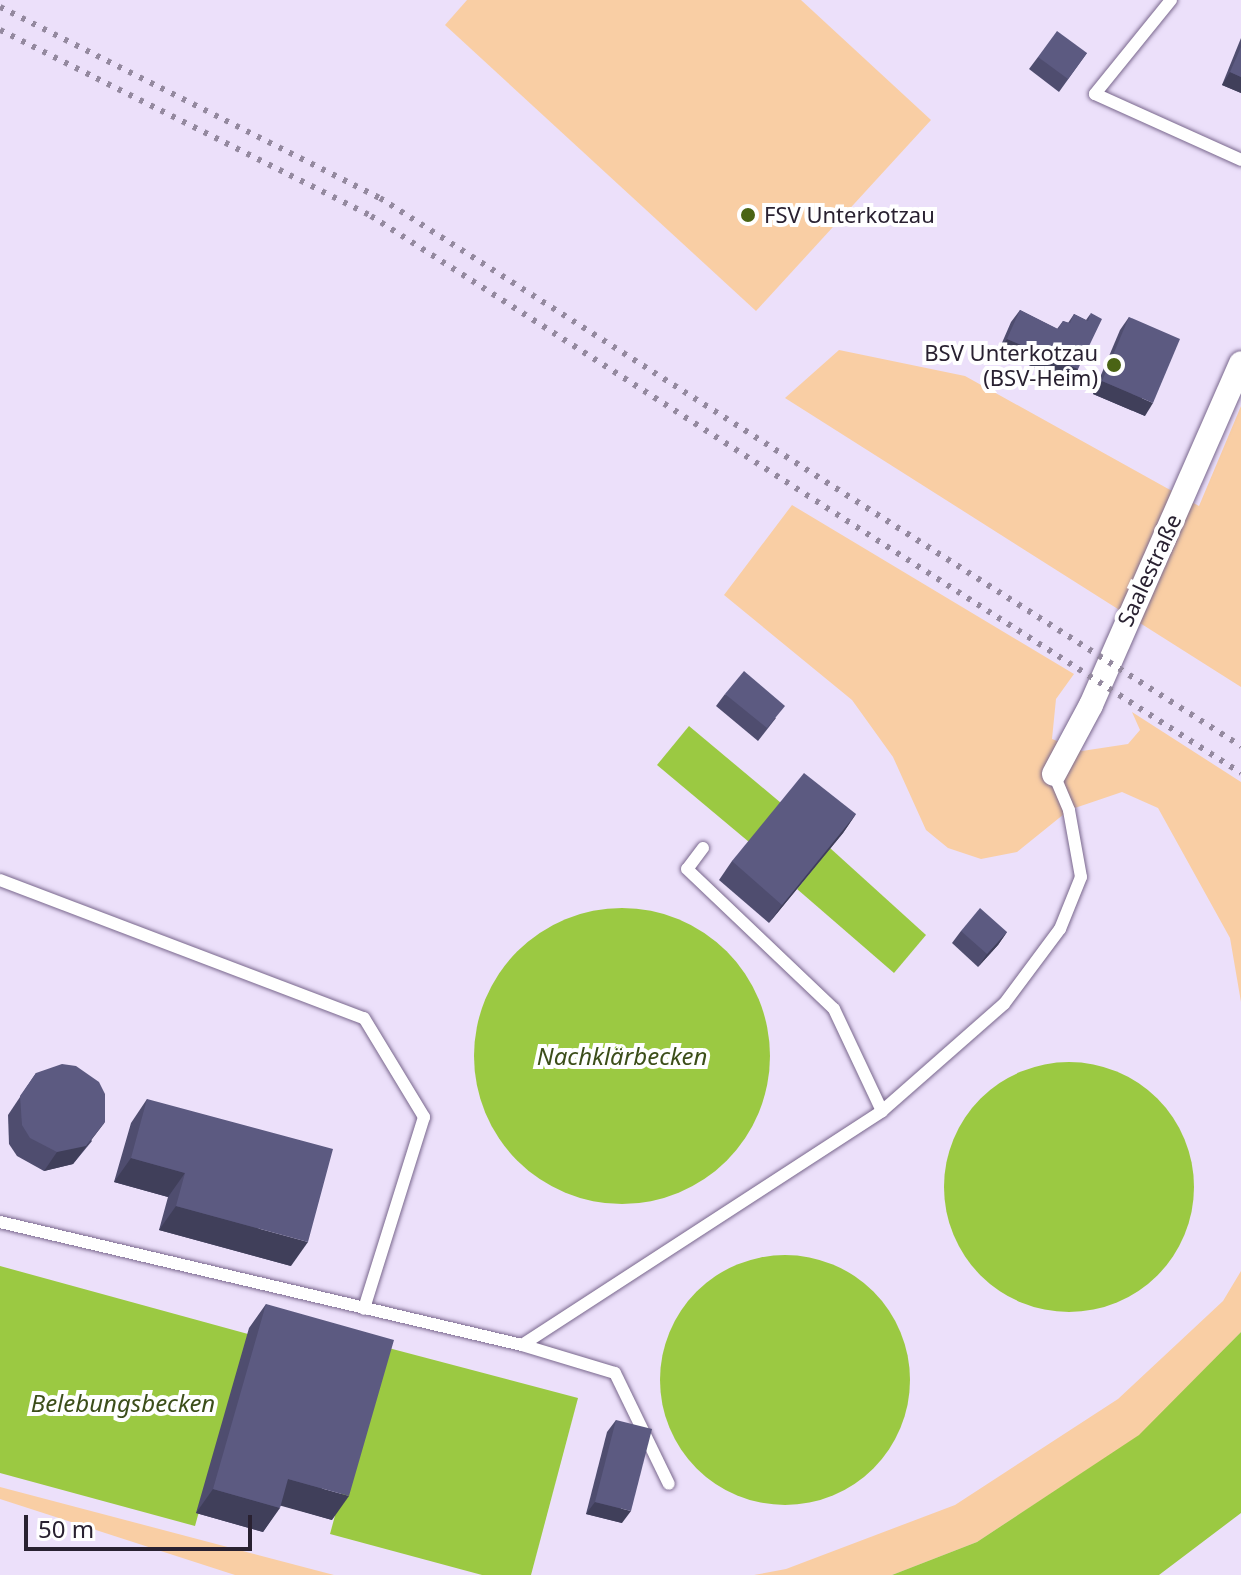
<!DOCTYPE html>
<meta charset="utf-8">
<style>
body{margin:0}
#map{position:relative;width:1241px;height:1575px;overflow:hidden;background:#ece0fa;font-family:"Noto Sans",sans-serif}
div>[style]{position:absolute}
.green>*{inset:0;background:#f9cea4}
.water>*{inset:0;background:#9bc942}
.round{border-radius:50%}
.roads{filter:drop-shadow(0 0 2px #79678d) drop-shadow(0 0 2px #79678d)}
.lane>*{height:12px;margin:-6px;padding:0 6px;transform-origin:6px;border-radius:6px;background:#fff}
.street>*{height:24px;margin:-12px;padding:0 12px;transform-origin:12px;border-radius:12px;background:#fff}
.rail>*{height:6px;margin-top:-3px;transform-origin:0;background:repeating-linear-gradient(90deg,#94899f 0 4px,transparent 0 12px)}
.wall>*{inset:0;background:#4f4d6f}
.shaded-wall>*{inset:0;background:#403f5a}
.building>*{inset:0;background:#5c5a81}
.dots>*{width:22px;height:22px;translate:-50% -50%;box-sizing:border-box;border:4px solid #fff;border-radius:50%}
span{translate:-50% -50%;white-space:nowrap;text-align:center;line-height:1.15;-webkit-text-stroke:8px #fff;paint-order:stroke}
.poi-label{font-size:22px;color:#292131}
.left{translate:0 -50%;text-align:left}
.right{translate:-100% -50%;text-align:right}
.street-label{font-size:22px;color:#292131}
.water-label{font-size:24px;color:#3c4e1a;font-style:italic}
.scale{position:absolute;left:24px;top:1515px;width:228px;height:36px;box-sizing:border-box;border:4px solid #292131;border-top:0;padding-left:10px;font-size:24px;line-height:28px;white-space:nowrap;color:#292131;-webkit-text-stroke:6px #fff;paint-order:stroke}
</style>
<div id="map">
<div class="green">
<div style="clip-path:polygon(467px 0,801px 0,931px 120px,756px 311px,445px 25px)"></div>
<div style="clip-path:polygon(839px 350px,965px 376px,1199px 506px,1241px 406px,1241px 687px,785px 398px)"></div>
<div style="clip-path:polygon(792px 505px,1074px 674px,1056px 699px,1052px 739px,1082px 751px,1128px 744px,1140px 730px,1132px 712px,1241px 782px,1241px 1002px,1230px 938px,1158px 808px,1122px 792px,1069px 810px,1017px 852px,981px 859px,948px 848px,926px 830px,893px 757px,852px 700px,724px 595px)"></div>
<div style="clip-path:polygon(1241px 1271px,1241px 1332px,1140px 1435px,977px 1542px,892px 1575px,754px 1575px,786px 1569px,955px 1505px,1118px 1399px,1223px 1301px)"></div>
<div style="clip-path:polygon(0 1487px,334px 1575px,235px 1575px,0 1499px)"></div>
</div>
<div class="water">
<div style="clip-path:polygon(689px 726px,781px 803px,749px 842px,657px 765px)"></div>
<div style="clip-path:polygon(830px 848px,926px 935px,894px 973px,797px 889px)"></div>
<div class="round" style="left:474px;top:908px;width:296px;height:296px"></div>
<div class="round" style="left:944px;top:1062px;width:250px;height:250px"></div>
<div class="round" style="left:660px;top:1255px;width:250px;height:250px"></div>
<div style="clip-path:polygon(0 1266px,248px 1334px,195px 1526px,0 1473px)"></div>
<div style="clip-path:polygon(1241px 1332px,1241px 1513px,1159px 1575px,892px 1575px,977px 1542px,1139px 1435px)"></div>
<div style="clip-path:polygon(381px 1346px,578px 1398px,531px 1575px,482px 1575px,330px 1534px)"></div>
</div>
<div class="roads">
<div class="lane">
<div style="left:1171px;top:0;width:121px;rotate:129deg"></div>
<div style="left:1095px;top:94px;width:160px;rotate:24.3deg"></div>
<div style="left:703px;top:848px;width:26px;rotate:127deg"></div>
<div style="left:687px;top:869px;width:203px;rotate:43.6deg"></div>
<div style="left:834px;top:1009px;width:113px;rotate:64.8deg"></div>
<div style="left:0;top:880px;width:389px;rotate:20.8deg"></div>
<div style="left:364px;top:1018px;width:116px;rotate:58.8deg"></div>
<div style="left:424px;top:1117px;width:201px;rotate:107.4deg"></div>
<div style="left:0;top:1222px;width:536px;rotate:13.26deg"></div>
<div style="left:522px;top:1345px;width:429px;rotate:-33deg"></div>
<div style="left:882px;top:1111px;width:162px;rotate:-41.3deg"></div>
<div style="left:1004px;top:1004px;width:94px;rotate:-53.3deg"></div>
<div style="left:1060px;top:929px;width:56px;rotate:-68deg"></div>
<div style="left:1081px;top:877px;width:68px;rotate:-100.2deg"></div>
<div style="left:1069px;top:810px;width:39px;rotate:-113deg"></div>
<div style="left:522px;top:1345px;width:97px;rotate:16.8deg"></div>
<div style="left:615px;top:1373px;width:123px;rotate:64.1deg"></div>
</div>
<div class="street">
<div style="left:1054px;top:774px;width:78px;rotate:-61.8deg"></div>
<div style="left:1091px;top:705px;width:373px;rotate:-66.3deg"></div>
</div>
</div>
<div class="rail">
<div style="left:0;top:7px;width:425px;rotate:26.7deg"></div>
<div style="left:380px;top:198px;width:1021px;rotate:32.48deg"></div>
<div style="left:0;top:30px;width:415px;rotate:26.6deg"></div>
<div style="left:371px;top:216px;width:1033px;rotate:32.63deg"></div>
</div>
<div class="wall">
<div style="clip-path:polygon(1241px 38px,1241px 93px,1222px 85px)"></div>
<div style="clip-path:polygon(1087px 53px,1059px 92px,1029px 69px,1038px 57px)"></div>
<div style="clip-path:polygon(1020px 310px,1057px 329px,1063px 321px,1068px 323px,1074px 314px,1086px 320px,1091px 313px,1078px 369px,1069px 382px,998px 352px,1011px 322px)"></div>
<div style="clip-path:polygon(1129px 317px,1145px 416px,1093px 394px,1120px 330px)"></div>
<div style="clip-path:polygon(725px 694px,776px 718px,758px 741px,716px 706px)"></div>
<div style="clip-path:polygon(856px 814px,843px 833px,769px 923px,719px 880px,732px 861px)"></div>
<div style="clip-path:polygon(961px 931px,1007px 932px,998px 945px,978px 967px,952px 943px)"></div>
<div style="clip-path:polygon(36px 1073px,92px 1141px,73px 1164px,44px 1171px,17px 1156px,9px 1144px,8px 1115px)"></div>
<div style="clip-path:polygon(147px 1099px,291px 1266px,159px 1230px,168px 1197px,114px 1182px,131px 1123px)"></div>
<div style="clip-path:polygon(266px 1304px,332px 1520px,281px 1505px,263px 1532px,196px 1513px,249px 1328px)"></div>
<div style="clip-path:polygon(616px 1420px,622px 1523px,586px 1514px,607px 1432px)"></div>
</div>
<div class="shaded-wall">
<div style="clip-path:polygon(1230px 72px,1241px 77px,1241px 93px,1222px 85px)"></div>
<div style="clip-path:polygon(1007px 339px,1078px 369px,1069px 382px,998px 352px)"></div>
<div style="clip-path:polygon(1102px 381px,1153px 403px,1145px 416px,1093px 394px)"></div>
<div style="clip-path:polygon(856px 814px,843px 833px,769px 923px,782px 905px)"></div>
<div style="clip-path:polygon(1007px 932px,998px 945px,978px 967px,987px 954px)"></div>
<div style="clip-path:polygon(105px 1122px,73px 1164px,44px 1171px,57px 1152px)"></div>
<div style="clip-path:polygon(131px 1158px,185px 1173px,168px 1197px,114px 1182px)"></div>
<div style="clip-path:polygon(176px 1206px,308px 1242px,291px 1266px,159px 1230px)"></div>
<div style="clip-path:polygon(288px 1479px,349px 1496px,332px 1520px,271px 1503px)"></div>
<div style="clip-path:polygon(213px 1489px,280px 1508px,263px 1532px,196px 1513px)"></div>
<div style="clip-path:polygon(595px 1502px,631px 1511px,622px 1523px,586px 1514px)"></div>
</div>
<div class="building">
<div style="clip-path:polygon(1057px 31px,1087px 53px,1068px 79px,1038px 57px)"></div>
<div style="clip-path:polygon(1241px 47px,1241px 77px,1230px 72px)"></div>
<div style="clip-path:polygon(1020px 310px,1058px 329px,1063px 321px,1070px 323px,1074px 314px,1088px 321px,1091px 313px,1102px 319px,1078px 369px,1007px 339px)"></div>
<div style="clip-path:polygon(1129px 317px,1180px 339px,1153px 403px,1102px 381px)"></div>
<div style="clip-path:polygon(744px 671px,785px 706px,767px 728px,725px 694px)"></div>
<div style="clip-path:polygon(804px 773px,856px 814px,782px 905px,732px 861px)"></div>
<div style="clip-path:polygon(980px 908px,1007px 932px,987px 954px,961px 931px)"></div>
<div style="clip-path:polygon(62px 1064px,76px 1066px,99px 1082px,105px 1094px,105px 1122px,86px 1146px,57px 1152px,30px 1138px,22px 1125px,20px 1096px,36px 1073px)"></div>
<div style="clip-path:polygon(147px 1099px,333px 1149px,308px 1242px,176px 1206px,185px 1173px,131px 1158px)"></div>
<div style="clip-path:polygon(266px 1304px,394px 1340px,349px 1496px,288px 1479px,280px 1508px,213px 1489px)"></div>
<div style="clip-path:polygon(616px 1420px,652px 1429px,631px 1511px,595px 1502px)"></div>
</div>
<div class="dots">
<div style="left:748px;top:215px;background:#4a6414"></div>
<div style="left:1114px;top:365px;background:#4a6414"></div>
</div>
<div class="poi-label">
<span class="left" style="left:764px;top:215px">FSV Unterkotzau</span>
<span class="right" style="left:1098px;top:365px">BSV Unterkotzau<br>(BSV-Heim)</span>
</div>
<div class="street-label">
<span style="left:1149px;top:570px;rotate:-65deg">Saalestraße</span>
</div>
<div class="water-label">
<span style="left:622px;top:1056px">Nachklärbecken</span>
<span style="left:123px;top:1403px">Belebungsbecken</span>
</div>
<div class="scale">50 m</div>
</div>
